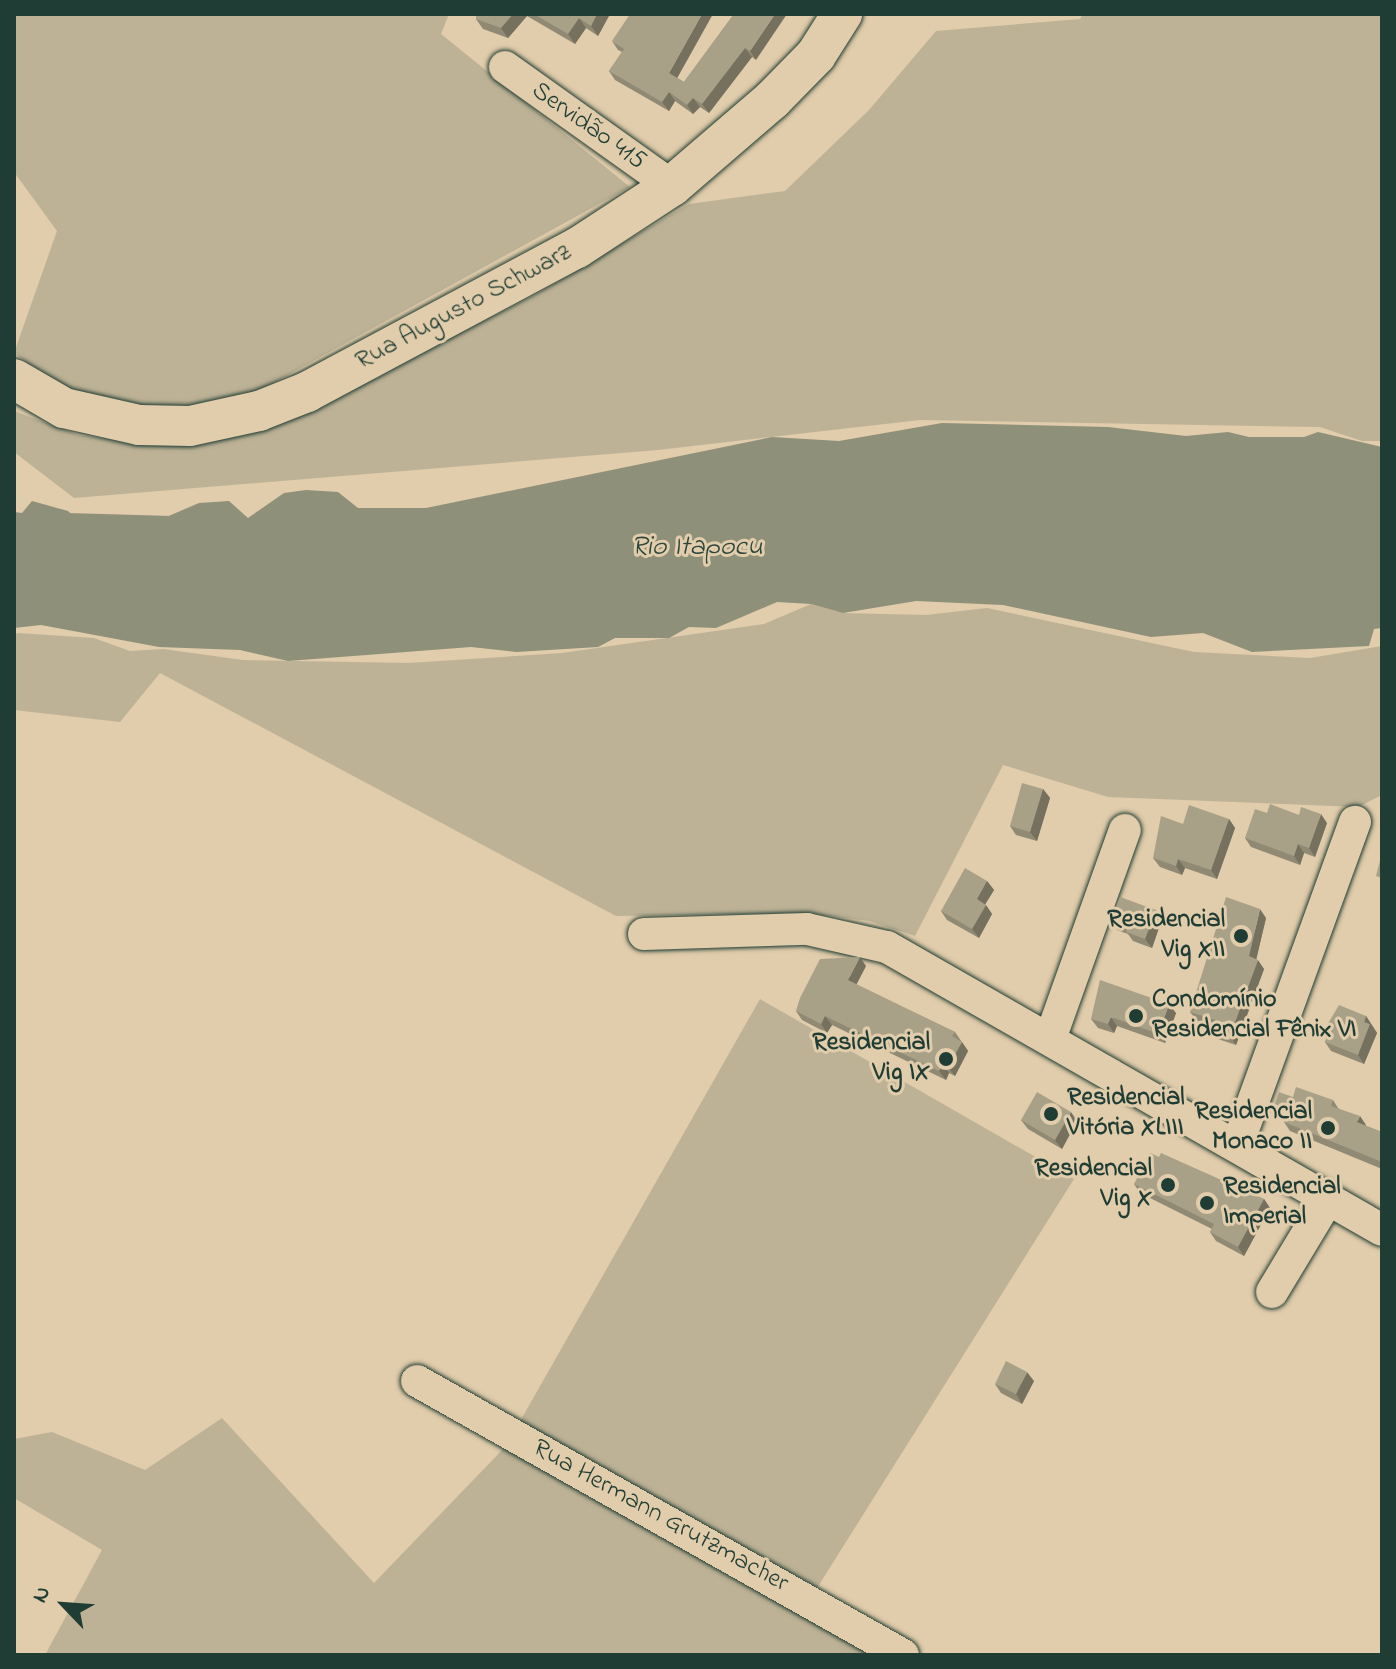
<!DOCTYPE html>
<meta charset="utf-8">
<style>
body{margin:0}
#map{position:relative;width:1396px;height:1669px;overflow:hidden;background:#e1ccab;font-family:"Indie Flower",sans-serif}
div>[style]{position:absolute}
.green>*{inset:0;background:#beb296}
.water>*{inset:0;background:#8f9079}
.river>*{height:38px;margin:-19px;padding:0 19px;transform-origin:19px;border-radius:19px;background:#8f9079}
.roads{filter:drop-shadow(0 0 2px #1f3d34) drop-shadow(0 0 2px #1f3d34)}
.minor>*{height:32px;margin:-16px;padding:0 16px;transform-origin:16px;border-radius:16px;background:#e1ccab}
.major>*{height:40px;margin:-20px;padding:0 20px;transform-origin:20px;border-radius:20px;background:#e1ccab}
.wall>*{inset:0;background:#908a75}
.shaded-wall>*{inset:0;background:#76715f}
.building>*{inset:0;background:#a8a188}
.dots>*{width:22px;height:22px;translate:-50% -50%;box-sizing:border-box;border:4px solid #e1ccab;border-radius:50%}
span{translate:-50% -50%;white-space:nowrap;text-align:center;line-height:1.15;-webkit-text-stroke:6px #e1ccab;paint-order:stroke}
.street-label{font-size:26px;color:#1f3d34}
.poi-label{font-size:26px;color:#1f3d34;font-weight:700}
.right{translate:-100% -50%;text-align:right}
.left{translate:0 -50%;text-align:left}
.water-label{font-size:28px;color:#2a453b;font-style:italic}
.frame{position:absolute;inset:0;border:16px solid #1f3d34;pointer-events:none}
.north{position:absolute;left:24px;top:1565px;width:80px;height:80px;-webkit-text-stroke:6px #e1ccab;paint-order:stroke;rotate:295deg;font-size:22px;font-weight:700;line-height:32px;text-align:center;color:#1f3d34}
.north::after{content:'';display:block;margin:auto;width:28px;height:36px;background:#1f3d34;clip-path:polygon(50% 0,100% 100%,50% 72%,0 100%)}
</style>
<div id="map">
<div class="green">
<div style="clip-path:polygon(14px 14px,449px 14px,441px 34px,630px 187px,231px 406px,143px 410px,68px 392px,14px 353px,57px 231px,14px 172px)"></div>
<div style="clip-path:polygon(1083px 14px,1382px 14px,1382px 441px,1362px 441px,1320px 427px,920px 420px,658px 450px,74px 498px,14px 452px,14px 411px,78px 435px,150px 445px,327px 401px,535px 295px,689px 204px,785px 191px,869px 110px,936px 31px,1080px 19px)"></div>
<div style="clip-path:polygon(811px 604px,843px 613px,926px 615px,987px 608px,1194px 652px,1310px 658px,1382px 646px,1382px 795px,1358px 807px,1108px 797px,1003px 765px,915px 936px,869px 921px,807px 913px,616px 916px,160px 673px,120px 722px,14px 710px,14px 634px,18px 633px,94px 638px,130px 651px,163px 649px,243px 660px,408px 663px,562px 653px,764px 624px)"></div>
<div style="clip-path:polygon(760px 999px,1074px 1179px,802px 1612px,881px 1655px,45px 1655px,102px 1550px,14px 1498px,14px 1439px,52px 1432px,145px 1470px,222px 1418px,374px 1583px,506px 1446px)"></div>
</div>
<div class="water">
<div style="clip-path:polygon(942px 423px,1108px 427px,1186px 436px,1228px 432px,1249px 437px,1304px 437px,1318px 432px,1382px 447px,1382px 628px,1374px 629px,1369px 646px,1252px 652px,1203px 633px,1151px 637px,1003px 605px,916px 601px,843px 613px,811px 604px,777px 602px,716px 628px,689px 627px,669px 638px,615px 638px,598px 647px,516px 652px,471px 647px,288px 661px,240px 650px,159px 647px,41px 625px,14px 628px,14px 512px,22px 513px,32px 501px,68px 511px,100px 542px,117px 540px,121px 548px,124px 544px,118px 534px,122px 526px,143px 527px,199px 503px,229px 501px,248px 518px,284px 493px,306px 490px,338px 492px,358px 508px,426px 508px,772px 437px,839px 441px)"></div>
</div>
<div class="river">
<div style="left:14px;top:543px;width:54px;rotate:-11.7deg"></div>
<div style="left:67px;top:532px;width:103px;rotate:1.7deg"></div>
</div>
<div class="roads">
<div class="minor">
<div style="left:505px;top:67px;width:205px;rotate:35.5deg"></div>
<div style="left:644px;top:934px;width:163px;rotate:-1.8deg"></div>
<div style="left:807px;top:929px;width:82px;rotate:12.7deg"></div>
<div style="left:887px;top:947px;width:570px;rotate:29.76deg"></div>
<div style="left:1050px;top:1039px;width:222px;rotate:-70.3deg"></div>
<div style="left:1237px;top:1146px;width:345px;rotate:-70deg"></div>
<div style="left:1272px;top:1292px;width:109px;rotate:-58.9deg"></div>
<div style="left:417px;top:1381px;width:558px;rotate:29.41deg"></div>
</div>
<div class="major">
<div style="left:14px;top:379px;width:58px;rotate:30.1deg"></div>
<div style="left:64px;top:408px;width:77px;rotate:12.8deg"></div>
<div style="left:139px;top:425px;width:51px;rotate:1.1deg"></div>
<div style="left:190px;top:426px;width:71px;rotate:-12.3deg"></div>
<div style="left:259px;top:411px;width:52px;rotate:-21.6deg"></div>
<div style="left:307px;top:392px;width:306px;rotate:-28.1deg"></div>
<div style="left:577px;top:248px;width:113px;rotate:-33.1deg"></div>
<div style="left:672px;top:186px;width:132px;rotate:-40.7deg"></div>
<div style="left:772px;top:100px;width:63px;rotate:-45.6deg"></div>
<div style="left:816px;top:55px;width:49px;rotate:-57.6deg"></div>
</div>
</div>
<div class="wall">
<div style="clip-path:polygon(477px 14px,610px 14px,598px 36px,586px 28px,575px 44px,527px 16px,508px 38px,483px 29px,476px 19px)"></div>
<div style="clip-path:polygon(734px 14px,756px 60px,752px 57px,709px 113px,700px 107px,693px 114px,675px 101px,669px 111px,615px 80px,609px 71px,622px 52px,618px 50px,612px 41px,684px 82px)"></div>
<div style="clip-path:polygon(1043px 789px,1050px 798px,1037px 841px,1016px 835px,1010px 826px)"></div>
<div style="clip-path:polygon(1267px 813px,1299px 815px,1327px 823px,1315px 857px,1304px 853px,1300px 865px,1251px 847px,1245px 838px)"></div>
<div style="clip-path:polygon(1229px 819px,1235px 828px,1217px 879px,1185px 868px,1182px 875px,1160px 867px,1153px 858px,1183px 824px)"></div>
<div style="clip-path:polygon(987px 881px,994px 890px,985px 904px,992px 914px,979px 938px,947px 920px,941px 911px)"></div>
<div style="clip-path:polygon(1156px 910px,1162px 919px,1152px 948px,1133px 941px,1128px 934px,1117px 930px,1111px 921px)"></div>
<div style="clip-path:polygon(1266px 918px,1256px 959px,1264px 969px,1236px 1045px,1218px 1039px,1212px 1030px,1213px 1027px,1197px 1021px,1190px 1012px)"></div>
<div style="clip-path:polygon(866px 966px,856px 985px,955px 1032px,968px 1051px,955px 1076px,949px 1073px,946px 1080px,832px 1025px,827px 1033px,802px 1020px,796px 1011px)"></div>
<div style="clip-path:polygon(1176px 1013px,1165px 1043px,1117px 1026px,1114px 1033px,1098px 1028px,1091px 1019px)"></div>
<div style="clip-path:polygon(1366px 1016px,1377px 1033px,1364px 1064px,1331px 1051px,1325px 1042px,1327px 1037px,1323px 1032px)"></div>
<div style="clip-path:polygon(1293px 1097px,1333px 1100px,1338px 1108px,1366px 1126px,1382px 1132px,1382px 1169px,1290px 1131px,1284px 1122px,1285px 1120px,1279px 1118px,1273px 1109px)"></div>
<div style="clip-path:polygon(1021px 1120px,1077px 1121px,1062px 1149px,1028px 1129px)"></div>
<div style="clip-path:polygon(1159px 1157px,1264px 1199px,1270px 1208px,1244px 1256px,1216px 1241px,1210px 1232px,1212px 1229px,1140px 1193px,1134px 1184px)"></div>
<div style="clip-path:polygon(1034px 1381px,1022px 1404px,1001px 1393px,995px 1384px)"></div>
</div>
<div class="shaded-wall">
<div style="clip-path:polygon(513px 14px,526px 14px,527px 16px,508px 38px,501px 28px)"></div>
<div style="clip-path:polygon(597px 14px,610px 14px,598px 36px,591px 26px)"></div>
<div style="clip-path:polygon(702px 14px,713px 14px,675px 82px,669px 73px)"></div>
<div style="clip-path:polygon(775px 14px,787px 14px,756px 60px,750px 51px)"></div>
<div style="clip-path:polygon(579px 18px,586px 28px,575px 44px,568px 34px)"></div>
<div style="clip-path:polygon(745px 48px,752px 57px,709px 113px,702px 104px)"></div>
<div style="clip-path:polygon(669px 92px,675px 101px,669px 111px,662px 102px)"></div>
<div style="clip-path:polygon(693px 98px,700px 107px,693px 114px,687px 105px)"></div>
<div style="clip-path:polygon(1043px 789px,1050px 798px,1037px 841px,1030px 832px)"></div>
<div style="clip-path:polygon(1321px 814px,1327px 823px,1315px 857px,1309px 848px)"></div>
<div style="clip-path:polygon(1229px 819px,1235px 828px,1217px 879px,1211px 870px)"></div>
<div style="clip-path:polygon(1298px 844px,1304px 853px,1300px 865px,1294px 856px)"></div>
<div style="clip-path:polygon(1178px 859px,1185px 868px,1182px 875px,1176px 866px)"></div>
<div style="clip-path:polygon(987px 881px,994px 890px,983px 908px,977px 899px)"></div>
<div style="clip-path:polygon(986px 905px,992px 914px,979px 938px,972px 929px)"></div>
<div style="clip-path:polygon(1260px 909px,1266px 918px,1255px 965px,1249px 956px)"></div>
<div style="clip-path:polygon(1156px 910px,1162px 919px,1152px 948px,1145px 939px)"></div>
<div style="clip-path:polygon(860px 957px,866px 966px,854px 989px,848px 980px)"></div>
<div style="clip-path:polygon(1258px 960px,1264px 969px,1236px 1045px,1230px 1036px)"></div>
<div style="clip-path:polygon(1169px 1004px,1176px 1013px,1165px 1043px,1159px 1034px)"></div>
<div style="clip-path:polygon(825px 1016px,832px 1025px,827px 1033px,821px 1024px)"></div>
<div style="clip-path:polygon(1366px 1016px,1377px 1033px,1364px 1064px,1358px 1055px)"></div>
<div style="clip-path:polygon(1111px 1017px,1117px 1026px,1114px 1033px,1108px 1024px)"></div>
<div style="clip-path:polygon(962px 1042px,968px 1051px,955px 1076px,948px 1067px)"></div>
<div style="clip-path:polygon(943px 1064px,949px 1073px,946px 1080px,939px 1071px)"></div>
<div style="clip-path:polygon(1071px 1112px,1077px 1121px,1062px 1149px,1055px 1140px)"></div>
<div style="clip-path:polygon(1360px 1116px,1366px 1125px,1364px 1132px,1357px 1122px)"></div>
<div style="clip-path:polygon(1264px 1199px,1270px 1208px,1244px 1256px,1238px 1247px)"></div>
<div style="clip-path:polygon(1027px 1372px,1034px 1381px,1022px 1404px,1016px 1394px)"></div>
</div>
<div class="building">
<div style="clip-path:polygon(477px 14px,513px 14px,501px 28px,476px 19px)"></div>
<div style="clip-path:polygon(534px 14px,597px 14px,591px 26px,579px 18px,568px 34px)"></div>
<div style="clip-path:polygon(630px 14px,702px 14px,669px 73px,684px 82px,734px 14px,775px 14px,750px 51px,745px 48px,702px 104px,693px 98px,687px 105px,669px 92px,662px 102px,609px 71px,624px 49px,612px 41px)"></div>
<div style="clip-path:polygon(1022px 783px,1043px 789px,1030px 832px,1010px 826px)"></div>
<div style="clip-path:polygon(1270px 804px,1299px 815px,1301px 807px,1321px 814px,1309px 848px,1298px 844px,1294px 856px,1245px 838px,1255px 809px,1267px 813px)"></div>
<div style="clip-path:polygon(1189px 805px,1229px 819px,1211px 870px,1178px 859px,1176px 866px,1153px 858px,1161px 816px,1183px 824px)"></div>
<div style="clip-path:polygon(1382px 853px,1382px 878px,1376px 876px)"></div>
<div style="clip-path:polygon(965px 868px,987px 881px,977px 899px,986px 905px,972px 929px,941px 911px)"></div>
<div style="clip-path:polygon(1120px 897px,1156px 910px,1145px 939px,1126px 932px,1128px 927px,1111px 921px)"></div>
<div style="clip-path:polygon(1226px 897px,1260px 909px,1249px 956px,1258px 960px,1230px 1036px,1212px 1030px,1215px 1020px,1190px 1012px)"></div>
<div style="clip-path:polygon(860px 957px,848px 980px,955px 1032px,952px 1036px,962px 1042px,948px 1067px,943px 1064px,939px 1071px,825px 1016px,821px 1024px,796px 1011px,800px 998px,820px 959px)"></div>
<div style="clip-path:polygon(1100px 980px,1169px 1004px,1159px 1034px,1111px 1017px,1108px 1024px,1091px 1019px)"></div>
<div style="clip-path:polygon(1339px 1005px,1366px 1016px,1364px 1022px,1370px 1024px,1358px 1055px,1325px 1042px,1328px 1033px,1323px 1032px)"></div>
<div style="clip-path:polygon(1296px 1087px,1333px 1100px,1331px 1106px,1360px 1116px,1357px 1122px,1382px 1132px,1382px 1162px,1284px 1122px,1286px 1114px,1273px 1109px,1279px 1092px,1293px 1097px)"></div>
<div style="clip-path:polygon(1037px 1092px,1071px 1112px,1055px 1140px,1021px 1120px)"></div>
<div style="clip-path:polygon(1150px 1153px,1159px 1157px,1161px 1153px,1264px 1199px,1238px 1247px,1210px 1232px,1214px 1224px,1134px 1184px)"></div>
<div style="clip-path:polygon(1006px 1361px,1027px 1372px,1016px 1394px,995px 1384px)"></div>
</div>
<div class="dots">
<div style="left:1241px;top:936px;background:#1f3d34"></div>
<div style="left:1136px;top:1016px;background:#1f3d34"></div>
<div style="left:946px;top:1059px;background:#1f3d34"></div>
<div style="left:1051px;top:1114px;background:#1f3d34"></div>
<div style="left:1328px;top:1128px;background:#1f3d34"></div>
<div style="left:1168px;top:1185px;background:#1f3d34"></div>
<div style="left:1207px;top:1203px;background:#1f3d34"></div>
</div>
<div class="street-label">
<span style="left:588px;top:127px;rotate:35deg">Servidão 415</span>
<span style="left:464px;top:308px;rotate:-28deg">Rua Augusto Schwarz</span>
<span style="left:660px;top:1517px;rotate:29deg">Rua Hermann Grutzmacher</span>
</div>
<div class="poi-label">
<span class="right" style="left:1225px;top:936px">Residencial<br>Vig XII</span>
<span class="left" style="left:1152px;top:1016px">Condomínio<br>Residencial Fênix VI</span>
<span class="right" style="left:930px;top:1059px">Residencial<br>Vig IX</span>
<span class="left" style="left:1067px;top:1114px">Residencial<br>Vitória XLIII</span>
<span class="right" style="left:1312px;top:1128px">Residencial<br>Monaco II</span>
<span class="right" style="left:1152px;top:1185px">Residencial<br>Vig X</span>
<span class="left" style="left:1223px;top:1203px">Residencial<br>Imperial</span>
</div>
<div class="water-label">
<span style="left:697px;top:548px">Rio Itapocu</span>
</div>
<div class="frame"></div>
<div class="north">N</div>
</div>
